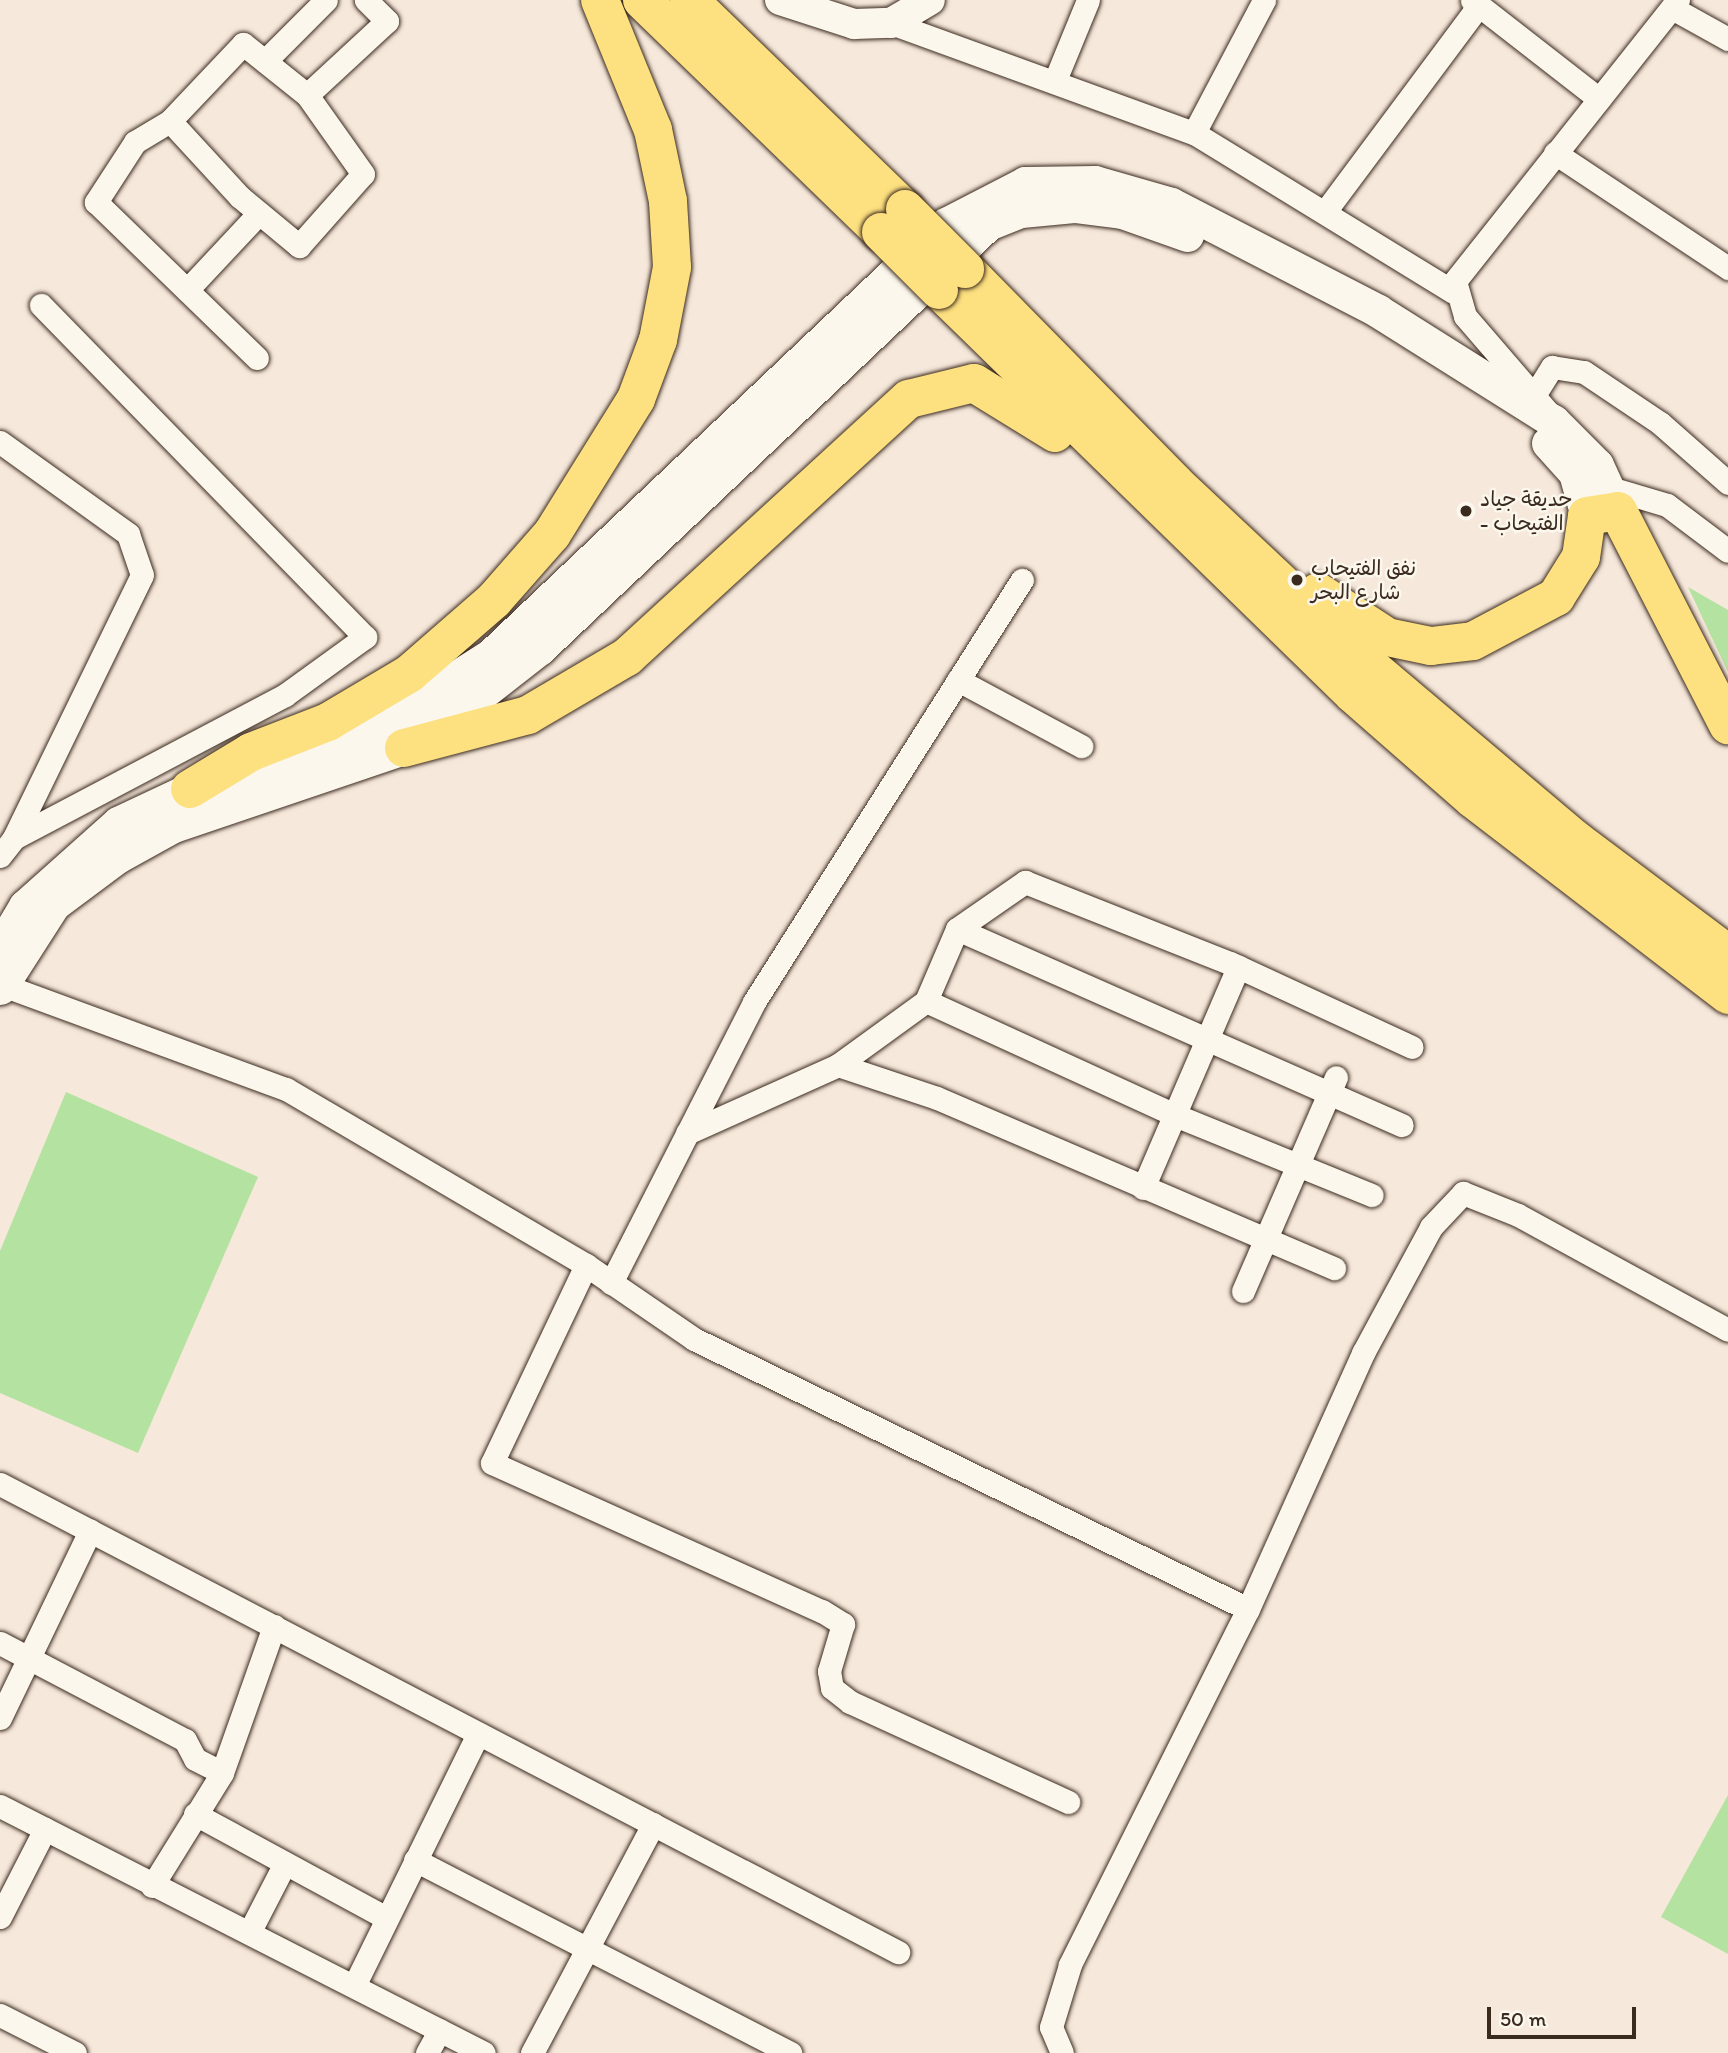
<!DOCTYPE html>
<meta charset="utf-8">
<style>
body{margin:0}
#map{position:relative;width:1728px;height:2053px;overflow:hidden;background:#f6e8db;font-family:Itim,"Playpen Sans Arabic",sans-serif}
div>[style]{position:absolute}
.green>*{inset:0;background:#b4e2a1}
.roads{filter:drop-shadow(0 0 2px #3b2a1e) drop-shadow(0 0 2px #3b2a1e)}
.minor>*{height:23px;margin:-11.5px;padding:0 11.5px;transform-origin:11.5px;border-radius:11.5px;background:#fbf7ec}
.tertiary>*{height:30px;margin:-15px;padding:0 15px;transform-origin:15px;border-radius:15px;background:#fbf7ec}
.secondary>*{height:33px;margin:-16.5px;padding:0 16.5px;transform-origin:16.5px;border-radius:16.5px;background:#fbf7ec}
.trunk>*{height:38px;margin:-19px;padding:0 19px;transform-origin:19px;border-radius:19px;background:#fde080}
.bridges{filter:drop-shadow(0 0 2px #3b2a1e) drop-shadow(0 0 2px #3b2a1e)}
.trunk-bridge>*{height:38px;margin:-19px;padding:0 19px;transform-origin:19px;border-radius:19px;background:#fde080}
.dots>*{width:19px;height:19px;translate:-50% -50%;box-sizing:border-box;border:4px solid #fbf7ec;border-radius:50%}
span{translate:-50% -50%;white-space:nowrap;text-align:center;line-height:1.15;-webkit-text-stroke:5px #fbf7ec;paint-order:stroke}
.poi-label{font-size:21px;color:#3b2a1e}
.left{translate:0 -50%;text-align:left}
.scale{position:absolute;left:1487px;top:2007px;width:149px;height:32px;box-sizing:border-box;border:4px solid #3b2a1e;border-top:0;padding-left:9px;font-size:21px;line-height:24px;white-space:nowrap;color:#3b2a1e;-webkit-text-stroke:5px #fbf7ec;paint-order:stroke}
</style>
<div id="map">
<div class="green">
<div style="clip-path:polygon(1688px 587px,1728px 610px,1728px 672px)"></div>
<div style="clip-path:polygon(66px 1092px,258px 1177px,138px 1453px,0 1393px,0 1251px)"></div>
<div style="clip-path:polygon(1728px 1795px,1728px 1954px,1661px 1917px)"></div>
</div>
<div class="roads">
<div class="minor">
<div style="left:1472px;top:0;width:161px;rotate:37.9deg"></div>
<div style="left:1672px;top:8px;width:64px;rotate:29deg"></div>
<div style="left:891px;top:23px;width:322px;rotate:20deg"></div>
<div style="left:1194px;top:133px;width:304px;rotate:31.5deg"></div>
<div style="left:265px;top:61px;width:86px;rotate:-45deg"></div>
<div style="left:1056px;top:78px;width:84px;rotate:-67.7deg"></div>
<div style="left:307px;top:95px;width:109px;rotate:-42.8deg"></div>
<div style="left:387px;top:21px;width:30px;rotate:-135deg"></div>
<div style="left:170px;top:121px;width:103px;rotate:47.4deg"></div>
<div style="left:240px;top:197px;width:77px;rotate:39.7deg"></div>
<div style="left:299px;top:246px;width:96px;rotate:-48.4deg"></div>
<div style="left:363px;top:174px;width:97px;rotate:-125.3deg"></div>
<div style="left:307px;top:95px;width:82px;rotate:-141.4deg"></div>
<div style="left:243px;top:44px;width:106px;rotate:133.5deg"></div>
<div style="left:170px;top:121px;width:41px;rotate:149deg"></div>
<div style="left:135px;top:142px;width:72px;rotate:123deg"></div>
<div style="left:96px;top:202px;width:224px;rotate:44.1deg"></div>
<div style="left:1194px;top:133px;width:150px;rotate:-62.2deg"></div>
<div style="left:1555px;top:153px;width:208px;rotate:33.6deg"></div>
<div style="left:1327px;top:209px;width:254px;rotate:-53.3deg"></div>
<div style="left:187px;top:290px;width:105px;rotate:-46.9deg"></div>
<div style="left:1535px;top:394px;width:32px;rotate:-58deg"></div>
<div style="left:1552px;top:367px;width:32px;rotate:9deg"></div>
<div style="left:1584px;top:372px;width:92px;rotate:33.9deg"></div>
<div style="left:1660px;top:423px;width:91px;rotate:41.4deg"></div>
<div style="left:1546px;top:410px;width:124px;rotate:-130.8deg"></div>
<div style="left:1465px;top:316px;width:36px;rotate:-106deg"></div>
<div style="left:1455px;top:281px;width:359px;rotate:-51.6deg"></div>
<div style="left:0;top:442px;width:158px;rotate:35.7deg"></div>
<div style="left:128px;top:534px;width:43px;rotate:71.1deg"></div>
<div style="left:142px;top:575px;width:292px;rotate:116deg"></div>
<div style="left:1610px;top:488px;width:59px;rotate:16.6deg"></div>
<div style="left:1667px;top:505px;width:76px;rotate:37deg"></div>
<div style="left:958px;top:680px;width:140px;rotate:28.2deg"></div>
<div style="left:0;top:856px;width:23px;rotate:-52deg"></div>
<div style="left:14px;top:838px;width:306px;rotate:-27.8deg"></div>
<div style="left:285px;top:695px;width:99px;rotate:-35.9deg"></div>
<div style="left:365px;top:637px;width:464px;rotate:-134.3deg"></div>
<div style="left:957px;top:929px;width:83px;rotate:-34.7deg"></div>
<div style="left:1025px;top:882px;width:220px;rotate:21.6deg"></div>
<div style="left:1230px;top:963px;width:200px;rotate:24.8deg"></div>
<div style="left:0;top:984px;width:305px;rotate:20.2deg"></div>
<div style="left:286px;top:1089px;width:348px;rotate:30.4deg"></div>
<div style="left:586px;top:1265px;width:131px;rotate:34.4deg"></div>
<div style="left:694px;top:1339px;width:616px;rotate:25.98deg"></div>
<div style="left:1248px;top:1609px;width:398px;rotate:116.6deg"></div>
<div style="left:1070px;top:1965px;width:65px;rotate:107deg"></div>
<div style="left:1051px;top:2027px;width:28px;rotate:67deg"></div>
<div style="left:926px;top:1001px;width:78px;rotate:-66.7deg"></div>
<div style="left:957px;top:929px;width:486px;rotate:23.8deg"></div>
<div style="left:838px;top:1065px;width:109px;rotate:-36deg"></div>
<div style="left:926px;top:1001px;width:276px;rotate:24.6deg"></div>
<div style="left:1177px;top:1116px;width:210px;rotate:22.1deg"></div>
<div style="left:687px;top:1133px;width:166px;rotate:-24.2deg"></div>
<div style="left:838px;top:1065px;width:104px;rotate:18.4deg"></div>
<div style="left:937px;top:1098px;width:432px;rotate:23.2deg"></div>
<div style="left:1143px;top:1188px;width:241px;rotate:-66.7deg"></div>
<div style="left:586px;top:1265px;width:219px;rotate:115.4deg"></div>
<div style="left:492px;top:1463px;width:362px;rotate:24.2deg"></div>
<div style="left:822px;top:1611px;width:25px;rotate:32deg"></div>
<div style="left:843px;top:1624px;width:49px;rotate:106.6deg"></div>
<div style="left:829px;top:1671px;width:17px;rotate:80deg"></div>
<div style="left:832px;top:1688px;width:23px;rotate:38deg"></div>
<div style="left:850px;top:1702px;width:240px;rotate:24.6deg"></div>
<div style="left:611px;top:1283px;width:315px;rotate:-63deg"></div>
<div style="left:754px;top:1002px;width:500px;rotate:-57.6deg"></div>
<div style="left:1243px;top:1291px;width:233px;rotate:-66.5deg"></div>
<div style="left:0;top:1484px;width:1013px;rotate:27.53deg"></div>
<div style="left:1248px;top:1609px;width:281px;rotate:-65.8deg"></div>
<div style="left:1363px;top:1353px;width:143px;rotate:-61.6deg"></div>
<div style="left:1431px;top:1227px;width:47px;rotate:-46.7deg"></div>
<div style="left:1463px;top:1193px;width:59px;rotate:21.8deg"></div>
<div style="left:1518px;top:1215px;width:239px;rotate:28.7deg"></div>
<div style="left:0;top:1643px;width:209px;rotate:27.7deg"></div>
<div style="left:185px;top:1740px;width:21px;rotate:62deg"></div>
<div style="left:195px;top:1759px;width:30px;rotate:27deg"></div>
<div style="left:0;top:1718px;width:208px;rotate:-64.3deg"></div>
<div style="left:0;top:1806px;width:543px;rotate:27.04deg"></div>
<div style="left:195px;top:1814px;width:216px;rotate:28.5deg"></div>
<div style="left:415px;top:1860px;width:422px;rotate:27.2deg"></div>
<div style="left:152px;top:1886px;width:133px;rotate:-58.2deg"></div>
<div style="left:222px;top:1773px;width:156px;rotate:-70.5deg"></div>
<div style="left:0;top:1917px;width:99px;rotate:-62.9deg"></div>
<div style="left:251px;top:1929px;width:74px;rotate:-62.7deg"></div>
<div style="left:355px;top:1984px;width:279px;rotate:-63.8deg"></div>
<div style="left:0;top:2015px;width:84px;rotate:26.9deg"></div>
<div style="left:427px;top:2053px;width:26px;rotate:-61deg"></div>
<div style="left:532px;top:2053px;width:259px;rotate:-62.1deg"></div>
</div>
<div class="tertiary">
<div style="left:780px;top:0;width:78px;rotate:18deg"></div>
<div style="left:854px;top:24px;width:37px;rotate:-2deg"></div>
<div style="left:891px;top:23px;width:45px;rotate:-30.5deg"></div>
</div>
<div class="secondary">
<div style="left:1548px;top:443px;width:40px;rotate:48deg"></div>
<div style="left:1575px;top:473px;width:45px;rotate:74.4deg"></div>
<div style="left:0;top:948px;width:49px;rotate:-59.2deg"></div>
<div style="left:25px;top:906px;width:125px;rotate:-41.7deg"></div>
<div style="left:118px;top:823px;width:80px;rotate:-25.3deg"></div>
<div style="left:190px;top:789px;width:108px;rotate:-16.1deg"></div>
<div style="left:294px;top:759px;width:116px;rotate:-23.5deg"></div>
<div style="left:400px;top:713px;width:108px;rotate:-32.5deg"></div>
<div style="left:491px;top:655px;width:627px;rotate:-43.45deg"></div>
<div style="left:946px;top:224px;width:89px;rotate:-27.4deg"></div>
<div style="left:1025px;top:183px;width:70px;rotate:-0.8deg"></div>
<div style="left:1095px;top:182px;width:79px;rotate:16.1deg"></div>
<div style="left:1171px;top:204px;width:233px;rotate:27.3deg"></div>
<div style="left:1378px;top:311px;width:207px;rotate:32.2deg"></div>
<div style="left:1553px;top:421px;width:62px;rotate:45deg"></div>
<div style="left:1597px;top:465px;width:51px;rotate:65.5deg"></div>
<div style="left:0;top:988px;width:100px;rotate:-57.3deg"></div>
<div style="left:54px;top:904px;width:79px;rotate:-36.7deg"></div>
<div style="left:117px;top:857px;width:64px;rotate:-29deg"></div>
<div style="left:173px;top:826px;width:244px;rotate:-18.7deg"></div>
<div style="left:404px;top:748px;width:59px;rotate:-33.1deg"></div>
<div style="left:453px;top:716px;width:110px;rotate:-38deg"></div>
<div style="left:540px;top:648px;width:617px;rotate:-43.42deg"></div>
<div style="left:988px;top:224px;width:35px;rotate:-22deg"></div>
<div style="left:1021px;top:211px;width:53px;rotate:-5.4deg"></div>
<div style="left:1074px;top:206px;width:48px;rotate:7.1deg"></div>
<div style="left:1122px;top:212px;width:69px;rotate:19.5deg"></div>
</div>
<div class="trunk">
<div style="left:642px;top:0;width:333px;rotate:44.1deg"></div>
<div style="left:689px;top:0;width:301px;rotate:44.1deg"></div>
<div style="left:965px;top:269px;width:300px;rotate:45.5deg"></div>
<div style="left:1175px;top:483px;width:269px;rotate:43.2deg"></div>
<div style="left:1371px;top:667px;width:268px;rotate:40.2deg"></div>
<div style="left:1576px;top:840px;width:190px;rotate:36.9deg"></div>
<div style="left:939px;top:290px;width:578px;rotate:44.3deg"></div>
<div style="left:1353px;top:694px;width:159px;rotate:41.2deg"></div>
<div style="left:1473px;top:799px;width:322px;rotate:37.5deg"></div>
<div style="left:1318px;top:592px;width:82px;rotate:33.1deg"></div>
<div style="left:1387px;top:637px;width:45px;rotate:11.6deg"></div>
<div style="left:1431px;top:646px;width:42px;rotate:-6.8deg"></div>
<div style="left:1473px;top:641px;width:94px;rotate:-27.9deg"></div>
<div style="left:1556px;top:597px;width:47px;rotate:-58deg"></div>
<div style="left:1581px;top:557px;width:41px;rotate:-81.7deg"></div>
<div style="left:1587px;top:516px;width:31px;rotate:-9deg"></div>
<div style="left:1618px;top:511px;width:241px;rotate:62.8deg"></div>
<div style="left:404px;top:748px;width:128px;rotate:-14.9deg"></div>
<div style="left:528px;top:715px;width:115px;rotate:-30.4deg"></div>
<div style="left:627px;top:657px;width:382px;rotate:-42.5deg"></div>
<div style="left:909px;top:399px;width:67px;rotate:-13.8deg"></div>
<div style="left:974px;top:383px;width:95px;rotate:31.7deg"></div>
<div style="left:190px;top:789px;width:71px;rotate:-31.2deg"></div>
<div style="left:251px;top:752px;width:83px;rotate:-21.3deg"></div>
<div style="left:328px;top:722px;width:94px;rotate:-30.7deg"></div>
<div style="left:409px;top:674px;width:113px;rotate:-41deg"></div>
<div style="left:494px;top:600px;width:88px;rotate:-48.7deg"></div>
<div style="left:552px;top:534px;width:159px;rotate:-58.1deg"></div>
<div style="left:636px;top:399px;width:63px;rotate:-69.6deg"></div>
<div style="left:658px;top:340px;width:74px;rotate:-79.1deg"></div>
<div style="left:672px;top:267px;width:66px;rotate:-93.5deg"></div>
<div style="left:668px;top:201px;width:73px;rotate:-101.9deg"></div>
<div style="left:653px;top:130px;width:140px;rotate:-112.2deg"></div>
</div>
</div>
<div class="bridges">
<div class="trunk-bridge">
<div style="left:905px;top:209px;width:85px;rotate:45deg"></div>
<div style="left:881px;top:232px;width:82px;rotate:45deg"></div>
</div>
</div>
<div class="dots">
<div style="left:1466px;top:511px;background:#3b2a1e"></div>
<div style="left:1297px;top:580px;background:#3b2a1e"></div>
</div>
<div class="poi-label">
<span class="left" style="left:1480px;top:511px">حديقة جياد<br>- الفتيحاب</span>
<span class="left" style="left:1311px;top:580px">نفق الفتيحاب<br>شارع البحر</span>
</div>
<div class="scale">50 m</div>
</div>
